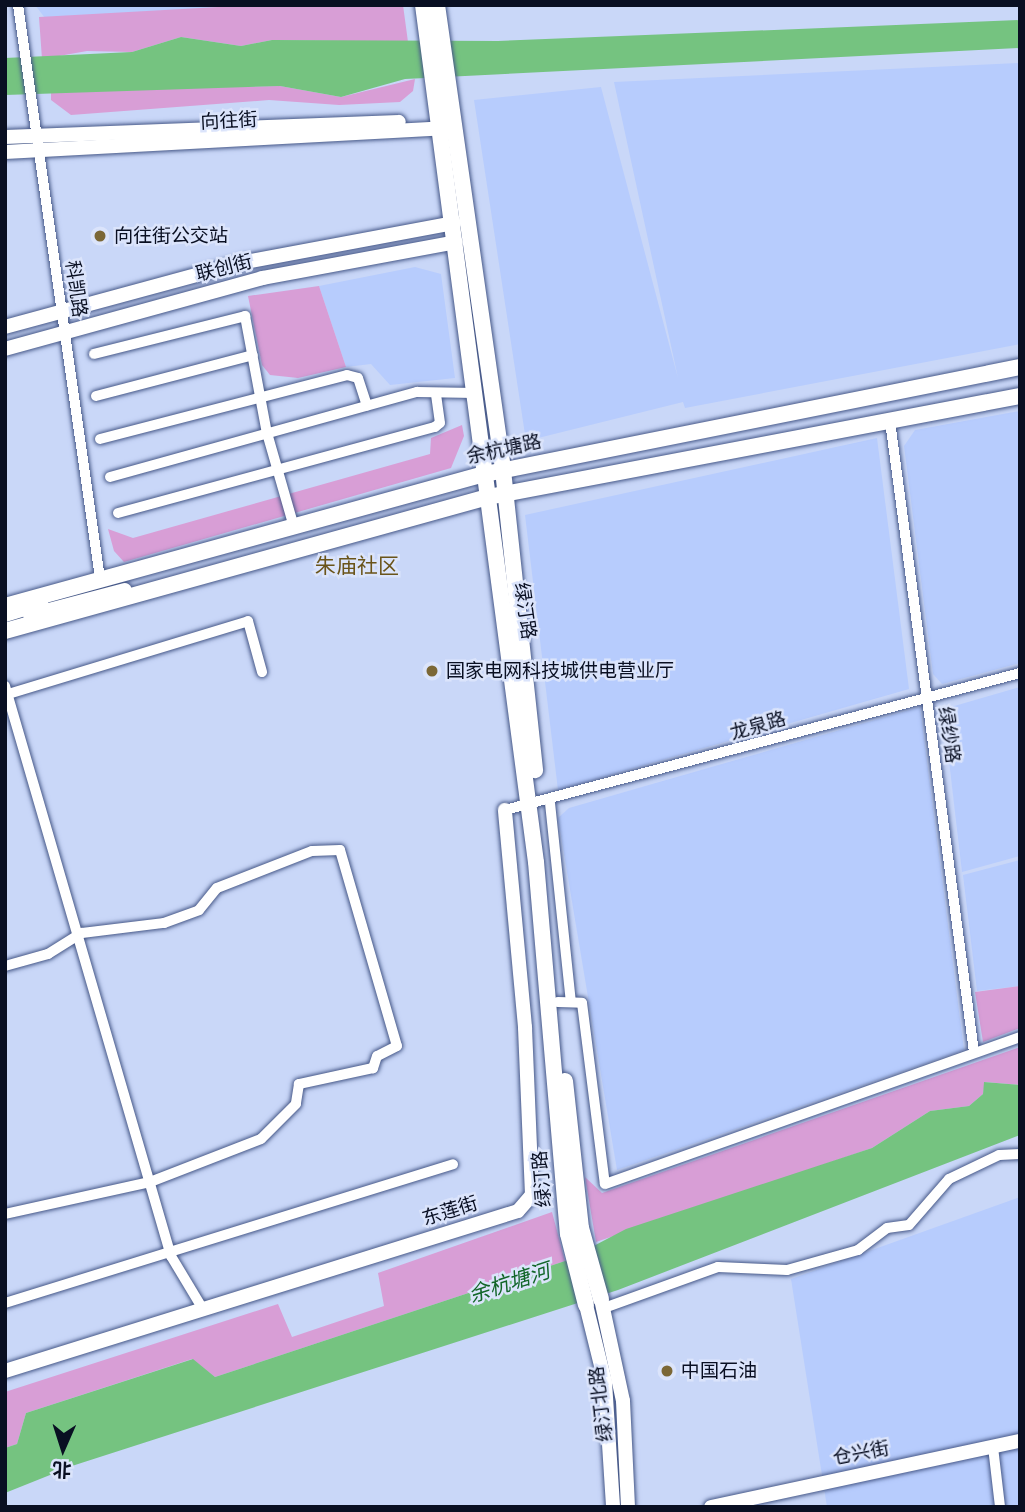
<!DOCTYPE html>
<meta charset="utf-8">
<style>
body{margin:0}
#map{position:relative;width:1025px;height:1512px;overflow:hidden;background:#c9d7f8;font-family:Quicksand,"Noto Sans SC",sans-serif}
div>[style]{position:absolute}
.built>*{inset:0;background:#b7ccfd}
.green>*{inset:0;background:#d89ed6}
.water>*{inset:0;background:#75c380}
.roads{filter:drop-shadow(0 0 2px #465888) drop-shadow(0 0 2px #465888)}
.minor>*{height:10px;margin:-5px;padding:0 5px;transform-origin:5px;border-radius:5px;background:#fff}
.tertiary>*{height:14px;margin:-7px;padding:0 7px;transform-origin:7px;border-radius:7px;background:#fff}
.secondary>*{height:16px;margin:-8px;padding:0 8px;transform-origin:8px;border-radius:8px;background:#fff}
.dots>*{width:19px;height:19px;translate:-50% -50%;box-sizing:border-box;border:4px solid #dbe4fb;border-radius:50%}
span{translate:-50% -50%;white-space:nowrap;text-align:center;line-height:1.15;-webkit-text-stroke:5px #dbe4fb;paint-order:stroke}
.street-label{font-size:19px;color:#090f22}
.poi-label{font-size:19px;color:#090f22}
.left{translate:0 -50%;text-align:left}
.neighbourhood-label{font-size:21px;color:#6a541a}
.water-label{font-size:21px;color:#126629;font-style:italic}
.frame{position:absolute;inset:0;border:7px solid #090f22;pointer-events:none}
.north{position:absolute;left:28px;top:1414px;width:70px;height:70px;-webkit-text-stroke:5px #dbe4fb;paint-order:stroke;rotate:183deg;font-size:19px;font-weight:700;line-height:28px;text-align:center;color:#090f22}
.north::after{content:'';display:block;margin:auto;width:24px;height:32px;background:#090f22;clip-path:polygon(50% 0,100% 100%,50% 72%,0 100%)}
</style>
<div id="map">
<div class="built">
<div style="clip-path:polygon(35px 5px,254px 5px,45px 18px)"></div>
<div style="clip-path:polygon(1020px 63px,1020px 344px,685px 408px,683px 402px,526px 441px,474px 100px,601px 87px,678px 378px,614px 82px)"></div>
<div style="clip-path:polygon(415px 267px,441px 274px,455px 378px,390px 385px,371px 364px,346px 367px,319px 286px)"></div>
<div style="clip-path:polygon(1020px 411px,1020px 663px,942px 684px,933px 674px,904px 446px,915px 430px)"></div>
<div style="clip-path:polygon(877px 438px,909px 689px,558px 790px,525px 515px)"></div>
<div style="clip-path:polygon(1020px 687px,1020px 856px,962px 872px,944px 718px,951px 707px)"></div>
<div style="clip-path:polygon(920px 707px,964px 1050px,617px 1170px,558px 818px,569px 808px)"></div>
<div style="clip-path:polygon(1020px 860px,1020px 986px,977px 991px,963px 875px)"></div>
<div style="clip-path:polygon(1020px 1197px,1020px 1507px,827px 1507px,791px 1279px)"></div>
</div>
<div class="green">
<div style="clip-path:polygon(254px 5px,403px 5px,408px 42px,272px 40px,241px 46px,181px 37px,132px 52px,87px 51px,42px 59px,39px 17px)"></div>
<div style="clip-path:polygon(415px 79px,413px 91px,400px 102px,339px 105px,269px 100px,71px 115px,51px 100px,51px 90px,280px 86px,341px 97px)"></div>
<div style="clip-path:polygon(319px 286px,346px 367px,298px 378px,270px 375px,262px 365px,248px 296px)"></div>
<div style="clip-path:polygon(462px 425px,464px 436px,451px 468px,124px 562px,114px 551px,108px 529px,133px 538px,430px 454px,431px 438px)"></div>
<div style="clip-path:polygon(1020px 986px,1020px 1028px,983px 1042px,975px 992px)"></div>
<div style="clip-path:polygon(1020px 1047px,1020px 1085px,985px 1082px,983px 1094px,969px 1106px,930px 1111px,872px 1148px,596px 1242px,585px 1177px,602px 1193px)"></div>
<div style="clip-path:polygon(552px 1212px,565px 1261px,215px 1377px,192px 1359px,26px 1413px,17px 1444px,5px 1448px,5px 1392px,278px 1304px,292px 1337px,384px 1306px,378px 1273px)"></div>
</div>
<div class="water">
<div style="clip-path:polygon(1020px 20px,1020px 48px,405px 79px,341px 97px,280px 86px,5px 95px,5px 58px,132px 52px,181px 37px,241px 46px,272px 40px,498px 41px)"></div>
<div style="clip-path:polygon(984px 1082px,1020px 1085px,1020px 1135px,618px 1290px,75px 1465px,5px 1493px,5px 1448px,17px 1444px,26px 1413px,193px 1359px,215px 1377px,565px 1261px,626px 1229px,872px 1148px,930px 1111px,969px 1106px,983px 1094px)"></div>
</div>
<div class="roads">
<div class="minor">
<div style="left:18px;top:5px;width:579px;rotate:81.86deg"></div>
<div style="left:94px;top:354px;width:156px;rotate:-14.1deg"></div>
<div style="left:245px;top:316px;width:119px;rotate:79.4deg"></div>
<div style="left:267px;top:433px;width:98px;rotate:74deg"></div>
<div style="left:96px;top:396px;width:162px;rotate:-14.6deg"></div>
<div style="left:890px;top:421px;width:637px;rotate:82.42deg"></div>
<div style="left:100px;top:439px;width:255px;rotate:-14.5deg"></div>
<div style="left:347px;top:375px;width:11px;rotate:15deg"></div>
<div style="left:358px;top:378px;width:29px;rotate:72deg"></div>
<div style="left:110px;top:477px;width:319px;rotate:-15.5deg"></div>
<div style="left:417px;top:392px;width:58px;rotate:1deg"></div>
<div style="left:118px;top:513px;width:328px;rotate:-15.2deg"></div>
<div style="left:435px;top:427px;width:6px;rotate:-39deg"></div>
<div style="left:440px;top:423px;width:28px;rotate:-98deg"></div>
<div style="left:5px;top:686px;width:594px;rotate:73.76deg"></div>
<div style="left:171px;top:1256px;width:58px;rotate:59deg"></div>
<div style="left:5px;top:695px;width:254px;rotate:-16.9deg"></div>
<div style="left:248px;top:621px;width:53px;rotate:74.6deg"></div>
<div style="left:550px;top:803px;width:200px;rotate:84deg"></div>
<div style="left:505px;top:810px;width:533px;rotate:-14.9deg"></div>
<div style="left:5px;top:966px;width:45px;rotate:-15.6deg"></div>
<div style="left:48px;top:954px;width:40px;rotate:-32deg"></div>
<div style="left:82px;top:933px;width:83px;rotate:-7deg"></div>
<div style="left:164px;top:923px;width:37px;rotate:-20deg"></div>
<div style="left:199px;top:910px;width:28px;rotate:-51deg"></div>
<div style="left:217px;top:888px;width:102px;rotate:-21.3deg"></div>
<div style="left:312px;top:851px;width:28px;rotate:-2deg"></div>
<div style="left:340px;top:850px;width:204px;rotate:73.8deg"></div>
<div style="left:397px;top:1046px;width:22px;rotate:153deg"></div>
<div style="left:377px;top:1056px;width:13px;rotate:108deg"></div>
<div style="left:373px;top:1068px;width:76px;rotate:167.8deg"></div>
<div style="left:299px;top:1084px;width:20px;rotate:99deg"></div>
<div style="left:296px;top:1104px;width:49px;rotate:135deg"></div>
<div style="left:261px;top:1139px;width:119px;rotate:158.8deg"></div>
<div style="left:150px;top:1182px;width:148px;rotate:167.6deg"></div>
<div style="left:558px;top:1002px;width:24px;rotate:2deg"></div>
<div style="left:582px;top:1003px;width:182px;rotate:82.8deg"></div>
<div style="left:605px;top:1184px;width:440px;rotate:-19.5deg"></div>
<div style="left:5px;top:1303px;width:469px;rotate:-17.2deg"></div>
<div style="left:604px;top:1308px;width:121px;rotate:-19.8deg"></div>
<div style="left:718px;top:1267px;width:69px;rotate:2.5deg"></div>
<div style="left:787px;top:1270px;width:74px;rotate:-15.7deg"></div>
<div style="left:858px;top:1250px;width:36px;rotate:-37deg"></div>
<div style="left:887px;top:1228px;width:22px;rotate:-8deg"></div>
<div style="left:909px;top:1225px;width:61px;rotate:-49deg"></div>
<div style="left:949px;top:1179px;width:55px;rotate:-25.6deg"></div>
<div style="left:999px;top:1155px;width:21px;rotate:-3deg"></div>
<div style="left:993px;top:1447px;width:60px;rotate:83.3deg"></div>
</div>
<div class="tertiary">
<div style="left:5px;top:137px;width:394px;rotate:-2.2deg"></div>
<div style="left:5px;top:152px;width:444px;rotate:-3.1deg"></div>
<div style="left:5px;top:327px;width:249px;rotate:-15.2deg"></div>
<div style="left:245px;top:262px;width:213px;rotate:-10.6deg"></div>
<div style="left:5px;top:349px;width:267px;rotate:-15.4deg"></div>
<div style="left:262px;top:278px;width:197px;rotate:-10.5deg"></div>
<div style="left:5px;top:615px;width:38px;rotate:-17deg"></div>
<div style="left:30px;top:615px;width:98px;rotate:-14.7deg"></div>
<div style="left:601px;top:1299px;width:104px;rotate:77.8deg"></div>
<div style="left:623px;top:1401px;width:106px;rotate:87.3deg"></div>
<div style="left:586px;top:1305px;width:79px;rotate:76.1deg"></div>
<div style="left:605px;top:1382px;width:125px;rotate:86.3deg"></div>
<div style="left:5px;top:1371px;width:537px;rotate:-17.32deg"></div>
<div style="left:518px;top:1211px;width:21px;rotate:-49deg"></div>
<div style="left:532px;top:1195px;width:168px;rotate:-92.4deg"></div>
<div style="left:525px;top:1027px;width:218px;rotate:-95.3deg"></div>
<div style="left:711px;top:1507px;width:316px;rotate:-12.1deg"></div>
</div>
<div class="secondary">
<div style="left:423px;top:5px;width:864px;rotate:82.49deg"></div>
<div style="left:536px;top:862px;width:373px;rotate:85.1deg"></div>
<div style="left:568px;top:1234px;width:73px;rotate:75.8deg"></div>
<div style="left:437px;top:5px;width:470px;rotate:81.9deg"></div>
<div style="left:503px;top:470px;width:302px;rotate:83.9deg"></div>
<div style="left:5px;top:606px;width:498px;rotate:-15.4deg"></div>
<div style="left:485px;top:474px;width:546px;rotate:-11.31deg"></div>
<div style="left:5px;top:631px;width:501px;rotate:-15.51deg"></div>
<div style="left:488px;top:497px;width:542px;rotate:-10.75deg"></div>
<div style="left:565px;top:1081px;width:148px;rotate:83.8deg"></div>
<div style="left:581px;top:1228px;width:74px;rotate:74.3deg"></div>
</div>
</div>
<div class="dots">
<div style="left:100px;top:236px;background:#7b6736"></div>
<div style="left:432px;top:671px;background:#7b6736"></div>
<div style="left:667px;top:1371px;background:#7b6736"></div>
</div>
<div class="street-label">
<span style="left:229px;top:121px;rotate:-3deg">向往街</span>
<span style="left:224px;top:268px;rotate:-14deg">联创街</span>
<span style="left:76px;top:289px;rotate:82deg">科凯路</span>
<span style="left:504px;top:449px;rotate:-12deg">余杭塘路</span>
<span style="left:525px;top:611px;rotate:82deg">绿汀路</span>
<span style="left:758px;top:726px;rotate:-16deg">龙泉路</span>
<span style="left:949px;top:735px;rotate:82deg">绿纱路</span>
<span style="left:542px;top:1179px;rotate:-95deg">绿汀路</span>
<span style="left:450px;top:1211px;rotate:-17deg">东莲街</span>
<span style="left:601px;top:1404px;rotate:-97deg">绿汀北路</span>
<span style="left:861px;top:1453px;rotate:-11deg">仓兴街</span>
</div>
<div class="poi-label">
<span class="left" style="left:114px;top:236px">向往街公交站</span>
<span class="left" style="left:446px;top:671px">国家电网科技城供电营业厅</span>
<span class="left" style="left:681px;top:1371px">中国石油</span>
</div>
<div class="neighbourhood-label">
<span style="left:357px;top:565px">朱庙社区</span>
</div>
<div class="water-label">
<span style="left:509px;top:1282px;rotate:-18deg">余杭塘河</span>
</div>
<div class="frame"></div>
<div class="north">北</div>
</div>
